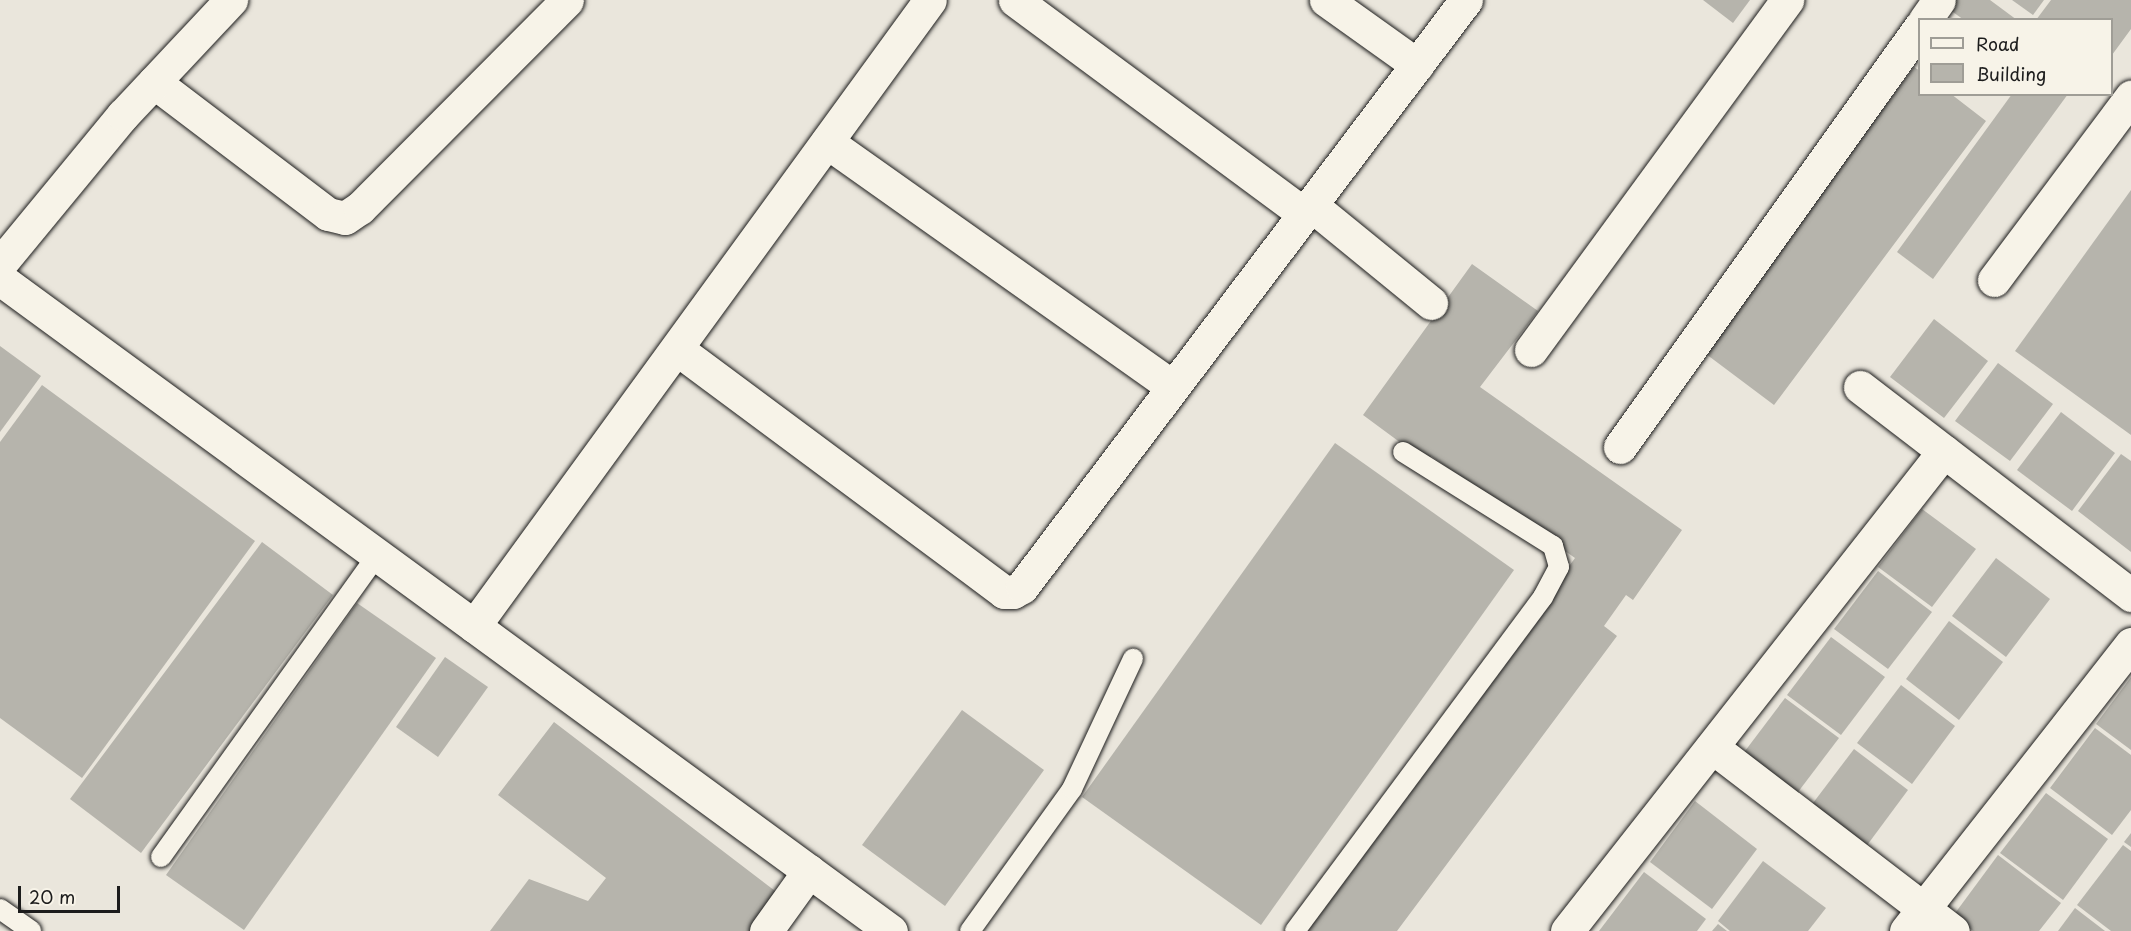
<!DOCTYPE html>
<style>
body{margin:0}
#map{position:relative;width:2131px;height:931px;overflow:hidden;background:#eae6dc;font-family:"Playpen Sans",sans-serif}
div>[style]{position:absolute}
.building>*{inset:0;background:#b6b4ac}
.roads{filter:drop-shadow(0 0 2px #1c1c1c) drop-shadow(0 0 2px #1c1c1c)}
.service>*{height:20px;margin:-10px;padding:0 10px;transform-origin:10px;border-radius:10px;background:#f7f3e8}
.minor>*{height:33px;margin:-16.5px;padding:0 16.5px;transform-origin:16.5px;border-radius:16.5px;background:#f7f3e8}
.tertiary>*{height:33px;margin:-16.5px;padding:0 16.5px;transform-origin:16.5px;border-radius:16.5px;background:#f7f3e8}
span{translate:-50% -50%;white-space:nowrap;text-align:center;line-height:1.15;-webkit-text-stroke:4.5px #f7f3e8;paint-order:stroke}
.legend{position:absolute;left:1918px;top:18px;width:195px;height:78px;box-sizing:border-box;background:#f7f3e8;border:2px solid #9f9d96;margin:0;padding:8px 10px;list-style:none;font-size:18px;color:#1c1c1c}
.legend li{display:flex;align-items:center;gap:12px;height:30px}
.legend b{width:30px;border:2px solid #9f9d96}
.scale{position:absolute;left:18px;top:886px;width:102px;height:27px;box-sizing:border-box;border:3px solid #1c1c1c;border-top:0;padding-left:8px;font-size:18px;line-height:21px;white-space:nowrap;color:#1c1c1c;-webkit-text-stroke:4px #f7f3e8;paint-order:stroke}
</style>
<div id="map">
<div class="building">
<div style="clip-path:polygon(1703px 0,1750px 0,1733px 23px)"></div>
<div style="clip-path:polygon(1951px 0,1990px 0,2017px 20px,1964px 20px,1946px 7px)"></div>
<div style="clip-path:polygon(2012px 0,2044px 0,2033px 15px)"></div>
<div style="clip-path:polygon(2051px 0,2131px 0,2131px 29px,2112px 55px,2112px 20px,2036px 20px)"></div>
<div style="clip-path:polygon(1914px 67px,1920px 71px,1920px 94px,1951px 94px,1986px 121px,1774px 405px,1702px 351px)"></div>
<div style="clip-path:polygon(2012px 94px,2068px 94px,1933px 279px,1897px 252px)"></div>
<div style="clip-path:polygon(2131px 190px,2131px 435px,2015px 351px)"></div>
<div style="clip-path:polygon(1472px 264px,1538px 311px,1480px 387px,1682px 530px,1633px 600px,1626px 595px,1604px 626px,1617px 636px,1397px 931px,1302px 931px,1575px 558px,1431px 456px,1428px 463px,1363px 415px)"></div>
<div style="clip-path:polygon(1934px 319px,1988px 361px,1944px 418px,1890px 377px)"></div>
<div style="clip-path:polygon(0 346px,41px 376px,0 432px)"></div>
<div style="clip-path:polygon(1998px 363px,2053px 404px,2010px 461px,1955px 421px)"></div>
<div style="clip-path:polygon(42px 385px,255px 541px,82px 778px,0 718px,0 442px)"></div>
<div style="clip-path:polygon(2061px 412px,2115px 453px,2072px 511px,2017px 470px)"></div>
<div style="clip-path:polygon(1335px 443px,1514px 570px,1261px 925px,1082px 797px)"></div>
<div style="clip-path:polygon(2121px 454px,2131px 461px,2131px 552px,2078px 511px)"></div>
<div style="clip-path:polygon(1922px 509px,1976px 549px,1932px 607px,1878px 567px)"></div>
<div style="clip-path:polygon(262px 542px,333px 595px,141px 853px,70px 799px)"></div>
<div style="clip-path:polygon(1996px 558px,2050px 599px,2006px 657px,1952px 616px)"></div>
<div style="clip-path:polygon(1878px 571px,1932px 612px,1888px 669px,1834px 629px)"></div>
<div style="clip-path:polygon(357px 603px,436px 658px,244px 930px,166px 875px)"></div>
<div style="clip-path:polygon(1949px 621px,2003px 662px,1959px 720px,1906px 679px)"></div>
<div style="clip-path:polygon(1831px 637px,1885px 677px,1841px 735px,1787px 695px)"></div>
<div style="clip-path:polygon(445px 657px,488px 687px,438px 757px,396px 727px)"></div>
<div style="clip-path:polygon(2131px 677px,2131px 750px,2096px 724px)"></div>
<div style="clip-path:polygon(1901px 685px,1955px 726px,1912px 784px,1857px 743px)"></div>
<div style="clip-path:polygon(1785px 698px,1839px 738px,1795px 796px,1742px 755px)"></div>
<div style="clip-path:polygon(962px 710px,1044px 770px,945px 906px,862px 845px)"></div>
<div style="clip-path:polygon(554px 722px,783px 897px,758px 931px,490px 931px,529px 879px,588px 901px,606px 878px,498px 795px)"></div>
<div style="clip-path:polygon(2095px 728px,2131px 755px,2131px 810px,2112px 835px,2050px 788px)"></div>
<div style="clip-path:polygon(1854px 749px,1908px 790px,1865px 848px,1810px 807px)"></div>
<div style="clip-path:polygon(2046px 793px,2108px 839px,2063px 900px,2000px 853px)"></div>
<div style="clip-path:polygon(1695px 801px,1757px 849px,1712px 909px,1650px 862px)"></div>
<div style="clip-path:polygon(2131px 833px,2131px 847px,2124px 842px)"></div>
<div style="clip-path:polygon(2123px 845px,2131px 851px,2131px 931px,2111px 931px,2077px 905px)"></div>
<div style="clip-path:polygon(1998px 855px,2061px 903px,2039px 931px,1973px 931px,1953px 916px)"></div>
<div style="clip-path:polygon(1763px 861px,1826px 908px,1808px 931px,1730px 931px,1718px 921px)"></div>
<div style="clip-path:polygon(1644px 872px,1706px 919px,1697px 931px,1599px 931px)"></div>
<div style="clip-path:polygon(2075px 908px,2105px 931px,2058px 931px)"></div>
<div style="clip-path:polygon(1718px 924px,1727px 931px,1712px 931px)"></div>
</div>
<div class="roads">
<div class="service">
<div style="left:161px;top:857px;width:371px;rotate:-54.4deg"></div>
<div style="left:0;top:909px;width:38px;rotate:35deg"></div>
<div style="left:970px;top:931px;width:175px;rotate:-54.3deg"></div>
<div style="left:1072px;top:789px;width:144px;rotate:-64.9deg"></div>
<div style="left:1295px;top:931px;width:416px;rotate:-53.4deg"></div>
<div style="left:1543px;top:597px;width:34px;rotate:-62deg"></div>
<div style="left:1559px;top:567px;width:22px;rotate:-106deg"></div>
<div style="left:1553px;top:546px;width:177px;rotate:-147.9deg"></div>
</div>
<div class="minor">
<div style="left:1015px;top:0;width:360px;rotate:36.5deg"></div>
<div style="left:1326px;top:0;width:112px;rotate:35.5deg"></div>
<div style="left:1925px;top:20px;width:24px;rotate:-55deg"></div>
<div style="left:154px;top:82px;width:218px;rotate:37.2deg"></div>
<div style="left:328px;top:214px;width:17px;rotate:13deg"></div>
<div style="left:345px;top:218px;width:18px;rotate:-34deg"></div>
<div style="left:360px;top:208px;width:293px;rotate:-45.1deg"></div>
<div style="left:827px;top:142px;width:423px;rotate:35.3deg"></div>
<div style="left:1311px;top:205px;width:155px;rotate:39.2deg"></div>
<div style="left:0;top:264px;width:193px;rotate:-50.5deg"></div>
<div style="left:123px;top:115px;width:158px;rotate:-46.8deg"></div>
<div style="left:1994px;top:280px;width:229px;rotate:-53.2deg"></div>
<div style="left:677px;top:349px;width:407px;rotate:36.6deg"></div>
<div style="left:1004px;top:592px;width:9px"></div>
<div style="left:1013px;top:592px;width:10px;rotate:-29deg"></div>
<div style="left:1022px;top:587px;width:736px;rotate:-52.9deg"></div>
<div style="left:1531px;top:350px;width:434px;rotate:-53.8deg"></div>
<div style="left:1860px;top:387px;width:342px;rotate:37.5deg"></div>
<div style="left:1620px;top:447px;width:516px;rotate:-54.46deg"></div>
<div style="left:474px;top:626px;width:774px;rotate:-53.93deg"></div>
<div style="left:1712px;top:747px;width:303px;rotate:37.4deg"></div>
<div style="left:766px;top:931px;width:74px;rotate:-54.4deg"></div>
<div style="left:1567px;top:931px;width:610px;rotate:-51.85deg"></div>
<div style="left:1906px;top:931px;width:365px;rotate:-51.9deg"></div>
</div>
<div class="tertiary">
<div style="left:0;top:279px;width:1104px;rotate:36.2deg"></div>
</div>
</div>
<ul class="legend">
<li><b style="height:8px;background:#f7f3e8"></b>Road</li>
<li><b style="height:16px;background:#b6b4ac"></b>Building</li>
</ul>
<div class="scale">20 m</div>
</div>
